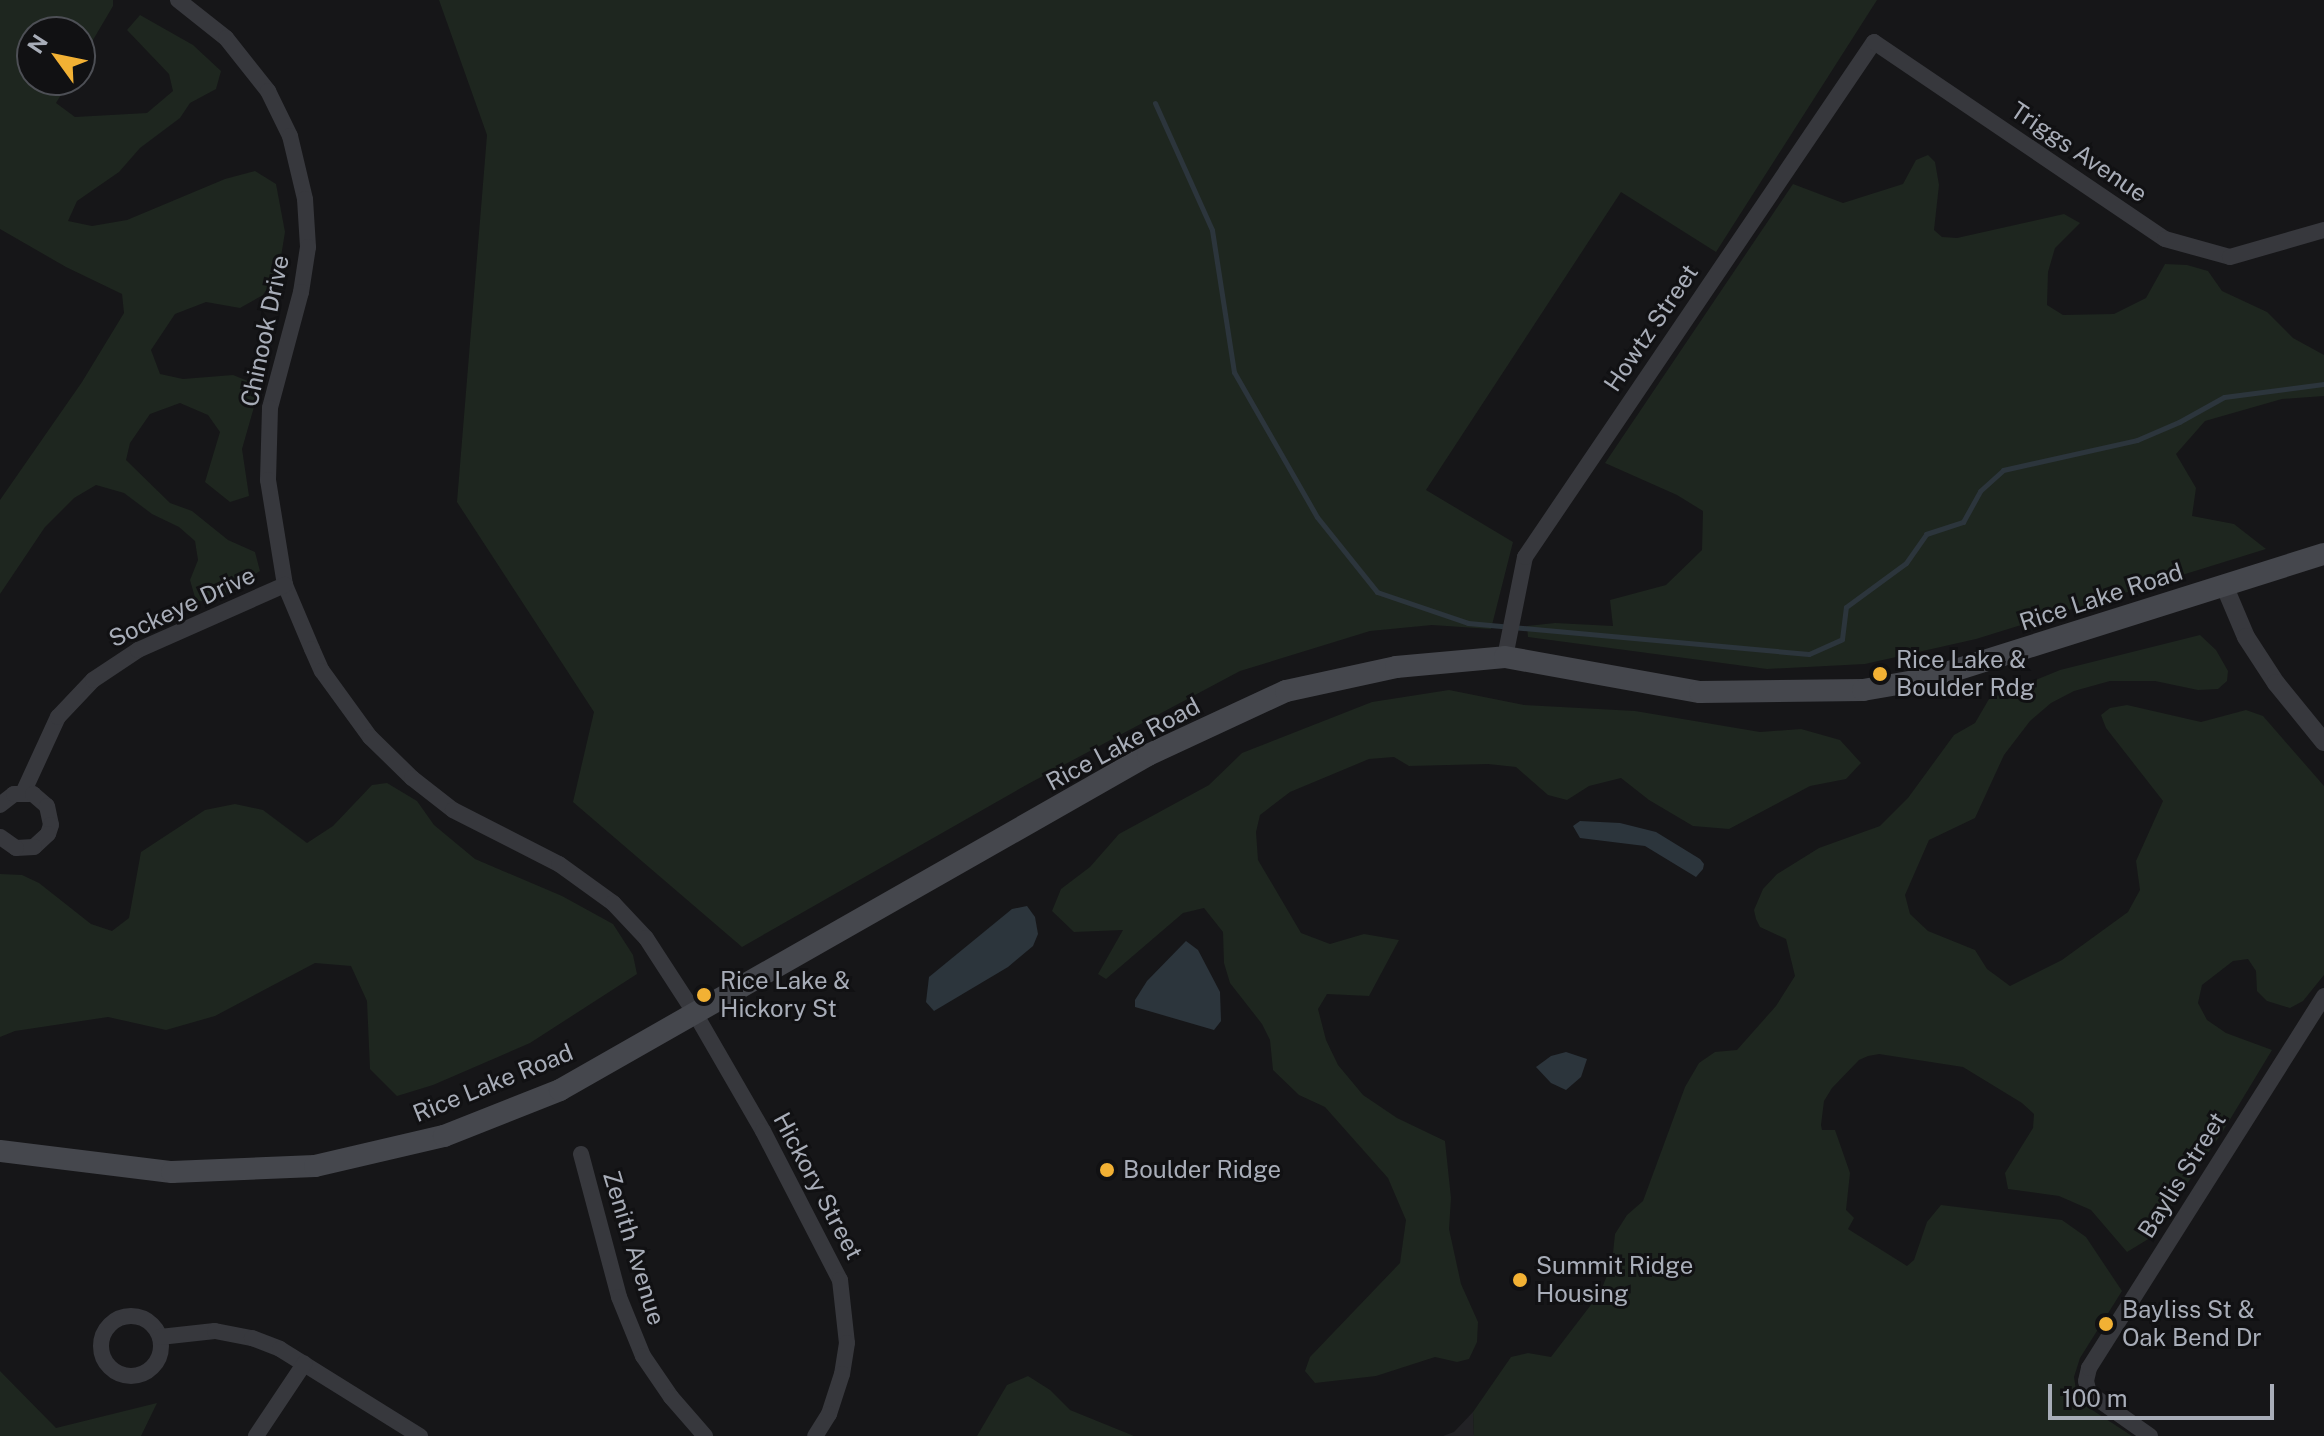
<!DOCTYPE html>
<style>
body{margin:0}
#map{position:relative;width:2324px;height:1436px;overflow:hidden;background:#161618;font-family:"Public Sans",sans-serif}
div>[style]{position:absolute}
.built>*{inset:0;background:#222225}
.green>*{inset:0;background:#1e261f}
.water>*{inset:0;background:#2c353c}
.stream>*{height:5px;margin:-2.5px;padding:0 2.5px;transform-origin:2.5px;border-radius:2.5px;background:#2c353c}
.minor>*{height:16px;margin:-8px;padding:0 8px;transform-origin:8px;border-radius:8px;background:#37383d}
.minor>.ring{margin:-8px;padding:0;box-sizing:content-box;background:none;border:16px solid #37383d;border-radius:50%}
.tertiary>*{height:18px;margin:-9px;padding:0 9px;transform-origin:9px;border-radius:9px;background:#37383d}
.secondary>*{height:22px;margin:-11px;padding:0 11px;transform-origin:11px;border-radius:11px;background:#45474d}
.dots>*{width:22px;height:22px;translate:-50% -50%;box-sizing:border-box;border:4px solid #111113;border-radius:50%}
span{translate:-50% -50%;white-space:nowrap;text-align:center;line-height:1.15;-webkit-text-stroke:6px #111113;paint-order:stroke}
.street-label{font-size:24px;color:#a8adb8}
.poi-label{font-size:24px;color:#a8adb8}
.left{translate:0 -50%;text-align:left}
.north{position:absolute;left:16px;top:16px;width:80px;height:80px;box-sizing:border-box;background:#111113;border:2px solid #4d4f55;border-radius:50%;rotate:303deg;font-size:22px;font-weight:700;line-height:32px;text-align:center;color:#a8adb8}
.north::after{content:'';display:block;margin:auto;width:28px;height:36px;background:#f2b134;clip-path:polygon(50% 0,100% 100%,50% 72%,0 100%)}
.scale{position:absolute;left:2048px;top:1384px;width:226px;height:36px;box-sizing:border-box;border:4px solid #a8adb8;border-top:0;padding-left:10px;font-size:24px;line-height:28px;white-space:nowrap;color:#a8adb8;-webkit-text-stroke:6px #111113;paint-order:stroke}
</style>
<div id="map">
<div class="built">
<div style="clip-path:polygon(1473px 1412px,1474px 1436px,1443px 1436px,1454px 1432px)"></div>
</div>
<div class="green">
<div style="clip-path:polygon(0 0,113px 0,113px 6px,80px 62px,80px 32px,32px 32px,32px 80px,70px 80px,56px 103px,75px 117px,147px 113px,173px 91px,169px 74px,127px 30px,140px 15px,193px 45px,221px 71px,216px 89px,190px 103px,180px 118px,140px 148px,119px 172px,77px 201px,68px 221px,92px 226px,127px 220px,225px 179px,255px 171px,276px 184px,285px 232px,279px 269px,263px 295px,240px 308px,206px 302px,175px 314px,151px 350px,160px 374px,183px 379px,233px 375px,260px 386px,242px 449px,249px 496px,230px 502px,205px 482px,220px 432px,208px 415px,180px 403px,150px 414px,130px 443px,126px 460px,170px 503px,192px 511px,228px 540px,255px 552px,260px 571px,213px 601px,196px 601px,190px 580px,198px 560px,195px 541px,179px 527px,152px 514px,124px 493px,96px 485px,74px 498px,45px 527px,0 594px,0 500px,82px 382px,124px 313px,122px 294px,66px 267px,0 229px)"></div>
<div style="clip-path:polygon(439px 0,1877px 0,1716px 252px,1621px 192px,1426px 490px,1513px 542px,1491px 629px,1432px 625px,1370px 631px,1240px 671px,1028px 784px,742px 947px,573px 802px,594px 712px,457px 502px,487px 135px)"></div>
<div style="clip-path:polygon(1928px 155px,1935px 162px,1939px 185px,1934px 230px,1942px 237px,1957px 238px,2064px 214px,2080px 223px,2055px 248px,2048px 272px,2047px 305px,2063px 315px,2114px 314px,2146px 298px,2165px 264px,2187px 265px,2208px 271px,2222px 291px,2267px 312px,2293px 338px,2324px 355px,2324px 396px,2282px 399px,2205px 421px,2176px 454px,2196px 488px,2192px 516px,2234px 524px,2266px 549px,1976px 639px,1865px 664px,1767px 669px,1528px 637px,1527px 626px,1555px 623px,1613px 626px,1610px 600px,1666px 585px,1702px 550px,1703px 511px,1677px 495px,1605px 463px,1793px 184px,1843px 203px,1903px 184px,1916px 160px)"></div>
<div style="clip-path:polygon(2200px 635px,2216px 650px,2228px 671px,2227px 681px,2218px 689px,2198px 690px,2155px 681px,2110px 681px,2074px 691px,2051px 703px,2030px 721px,2004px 755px,1975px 818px,1929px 840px,1905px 895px,1910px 914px,1928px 931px,1975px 950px,1987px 969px,2010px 986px,2062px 960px,2128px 912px,2140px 890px,2136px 861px,2163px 801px,2106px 728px,2101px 715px,2110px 708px,2127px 705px,2201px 722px,2246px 710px,2263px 716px,2324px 786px,2324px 975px,2303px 1001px,2290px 1008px,2267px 1001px,2257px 991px,2256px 971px,2248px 959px,2233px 961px,2202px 985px,2198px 1003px,2207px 1020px,2226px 1033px,2272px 1050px,2223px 1131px,2150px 1238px,2127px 1252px,2091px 1210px,2059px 1196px,2008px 1189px,2005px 1173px,2033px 1128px,2034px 1114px,2022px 1103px,1963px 1067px,1879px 1054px,1868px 1056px,1859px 1060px,1832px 1088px,1824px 1101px,1821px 1125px,1822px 1130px,1835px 1130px,1850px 1173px,1846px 1210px,1854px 1218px,1848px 1229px,1907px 1266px,1914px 1260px,1927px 1222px,1941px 1205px,2062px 1220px,2086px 1237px,2122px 1291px,2080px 1358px,2074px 1377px,2076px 1390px,2083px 1404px,2132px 1436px,1474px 1436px,1473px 1412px,1511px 1357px,1528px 1353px,1551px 1357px,1600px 1293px,1612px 1263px,1615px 1234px,1627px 1215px,1643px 1201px,1685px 1087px,1699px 1063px,1715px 1052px,1737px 1050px,1776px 1006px,1795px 976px,1786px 939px,1760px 927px,1756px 919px,1754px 910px,1763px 889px,1777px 874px,1819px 848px,1880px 826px,1908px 798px,1954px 735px,1975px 723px,1989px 699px,2060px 670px)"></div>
<div style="clip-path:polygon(1449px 690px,1524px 705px,1635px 711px,1760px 732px,1801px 729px,1840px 740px,1861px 763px,1846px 779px,1810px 786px,1729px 829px,1693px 826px,1649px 800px,1621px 778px,1589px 786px,1567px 800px,1548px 795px,1516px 767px,1488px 764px,1409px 766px,1394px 757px,1369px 759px,1290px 792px,1260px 815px,1256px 832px,1258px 860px,1301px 933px,1330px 944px,1364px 934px,1399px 940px,1369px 996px,1327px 994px,1318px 1009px,1326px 1040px,1338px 1065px,1363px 1095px,1397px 1118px,1445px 1141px,1451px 1198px,1449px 1229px,1461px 1284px,1478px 1322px,1477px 1342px,1469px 1359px,1457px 1362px,1435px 1357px,1376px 1376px,1315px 1383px,1305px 1371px,1310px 1357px,1400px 1263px,1406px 1220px,1388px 1178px,1325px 1107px,1299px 1095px,1273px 1070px,1270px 1040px,1262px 1024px,1230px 983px,1224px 963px,1223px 932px,1204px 908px,1183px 913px,1106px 979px,1098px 974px,1123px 930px,1074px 932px,1052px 911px,1061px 889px,1090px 867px,1119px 834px,1209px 785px,1242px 753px,1372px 702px)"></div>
<div style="clip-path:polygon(387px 783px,417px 801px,434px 825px,475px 859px,562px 896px,613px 924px,633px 955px,637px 974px,530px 1043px,433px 1085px,397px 1096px,370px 1069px,367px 1001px,351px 966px,315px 963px,215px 1016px,166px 1030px,108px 1017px,15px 1031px,0 1037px,0 874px,22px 875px,39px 883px,91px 924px,112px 931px,129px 918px,141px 852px,205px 810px,235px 804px,263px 810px,307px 843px,333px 826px,372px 785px)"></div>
<div style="clip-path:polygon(0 1371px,56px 1428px,157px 1403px,141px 1436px,0 1436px)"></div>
<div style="clip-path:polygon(1028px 1376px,1050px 1390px,1070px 1410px,1134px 1436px,977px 1436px,1007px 1385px)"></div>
</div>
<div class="water">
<div style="clip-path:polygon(1580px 821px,1620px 823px,1656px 832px,1700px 859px,1704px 864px,1703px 869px,1696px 877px,1645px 846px,1580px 838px,1573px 826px)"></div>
<div style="clip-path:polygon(1027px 906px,1035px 917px,1038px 934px,1033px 946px,1008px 967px,934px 1011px,926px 1002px,929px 977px,1012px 909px)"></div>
<div style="clip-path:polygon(1186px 941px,1198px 950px,1220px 992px,1221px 1021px,1214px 1030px,1135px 1007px,1135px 1000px,1147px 981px)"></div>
<div style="clip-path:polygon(1566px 1052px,1587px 1059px,1581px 1077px,1566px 1090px,1551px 1083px,1536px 1067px,1551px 1056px)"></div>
</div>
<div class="stream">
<div style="left:1155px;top:103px;width:139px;rotate:65.8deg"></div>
<div style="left:1212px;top:230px;width:144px;rotate:81.2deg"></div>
<div style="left:1234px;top:372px;width:167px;rotate:60.2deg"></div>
<div style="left:1317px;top:517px;width:96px;rotate:51.3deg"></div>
<div style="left:1377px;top:592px;width:96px;rotate:18.8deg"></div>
<div style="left:1468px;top:623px;width:342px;rotate:5.2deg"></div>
<div style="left:1809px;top:654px;width:36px;rotate:-24deg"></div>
<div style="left:1842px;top:639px;width:32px;rotate:-83deg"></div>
<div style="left:1846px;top:607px;width:74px;rotate:-36.3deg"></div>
<div style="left:1906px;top:563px;width:35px;rotate:-55deg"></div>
<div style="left:1926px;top:534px;width:39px;rotate:-18deg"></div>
<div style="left:1963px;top:522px;width:35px;rotate:-61deg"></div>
<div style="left:1980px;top:491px;width:31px;rotate:-42deg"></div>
<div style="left:2003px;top:470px;width:137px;rotate:-12.6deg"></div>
<div style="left:2137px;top:440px;width:46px;rotate:-23.2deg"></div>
<div style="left:2179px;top:422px;width:51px;rotate:-29.1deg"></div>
<div style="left:2224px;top:397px;width:101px;rotate:-7.4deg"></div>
</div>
<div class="minor">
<div style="left:178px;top:0;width:61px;rotate:38.4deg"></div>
<div style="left:226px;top:38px;width:68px;rotate:51.6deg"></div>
<div style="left:268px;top:91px;width:50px;rotate:63.9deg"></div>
<div style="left:290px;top:136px;width:65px;rotate:76.6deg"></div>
<div style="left:305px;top:199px;width:48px;rotate:86.4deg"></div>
<div style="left:308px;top:247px;width:46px;rotate:98.8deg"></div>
<div style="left:301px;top:292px;width:120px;rotate:105deg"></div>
<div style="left:270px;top:408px;width:72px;rotate:91.6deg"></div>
<div style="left:268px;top:480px;width:106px;rotate:80.8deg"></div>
<div style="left:285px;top:585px;width:69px;rotate:67.1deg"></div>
<div style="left:312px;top:649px;width:24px;rotate:66deg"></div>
<div style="left:322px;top:671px;width:82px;rotate:54deg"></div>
<div style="left:370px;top:737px;width:59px;rotate:44.3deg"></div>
<div style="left:412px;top:778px;width:52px;rotate:38deg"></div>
<div style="left:453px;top:810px;width:119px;rotate:27deg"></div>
<div style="left:559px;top:864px;width:67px;rotate:35.8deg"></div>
<div style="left:613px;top:903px;width:48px;rotate:46.7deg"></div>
<div style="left:646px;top:938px;width:92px;rotate:57deg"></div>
<div style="left:696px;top:1015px;width:134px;rotate:60deg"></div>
<div style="left:763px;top:1131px;width:168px;rotate:62.7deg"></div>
<div style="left:840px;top:1280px;width:63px;rotate:83.7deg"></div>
<div style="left:847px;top:1343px;width:31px;rotate:99deg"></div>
<div style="left:842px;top:1374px;width:42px;rotate:108deg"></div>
<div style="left:829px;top:1414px;width:26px;rotate:122deg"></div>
<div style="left:1505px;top:657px;width:102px;rotate:-78.7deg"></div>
<div style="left:1525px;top:557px;width:622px;rotate:-55.88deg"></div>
<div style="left:1874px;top:42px;width:351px;rotate:34.1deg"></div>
<div style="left:2165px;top:239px;width:67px;rotate:15.5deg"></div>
<div style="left:2230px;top:257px;width:98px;rotate:-16deg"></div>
<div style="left:23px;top:793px;width:84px;rotate:-65.3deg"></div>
<div style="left:58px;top:717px;width:51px;rotate:-46.6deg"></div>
<div style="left:93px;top:680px;width:54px;rotate:-33.7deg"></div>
<div style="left:138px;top:650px;width:161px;rotate:-23.9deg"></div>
<div style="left:0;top:805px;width:18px;rotate:-38deg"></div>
<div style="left:14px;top:794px;width:19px"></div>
<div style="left:33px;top:794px;width:18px;rotate:41deg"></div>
<div style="left:47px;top:806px;width:19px;rotate:78deg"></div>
<div style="left:51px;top:825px;width:9px;rotate:108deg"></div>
<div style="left:48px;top:834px;width:19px;rotate:137deg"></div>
<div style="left:34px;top:847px;width:18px;rotate:177deg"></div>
<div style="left:16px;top:848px;width:19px;rotate:-145deg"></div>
<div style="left:581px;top:1154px;width:148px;rotate:75.1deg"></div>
<div style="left:619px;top:1297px;width:64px;rotate:67.9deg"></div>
<div style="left:643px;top:1356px;width:50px;rotate:55.7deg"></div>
<div style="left:671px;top:1397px;width:52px;rotate:48.9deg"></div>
<div class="ring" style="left:101px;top:1316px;width:44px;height:44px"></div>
<div style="left:160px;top:1337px;width:55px;rotate:-6.2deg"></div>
<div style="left:215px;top:1331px;width:38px;rotate:11deg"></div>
<div style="left:252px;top:1338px;width:30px;rotate:21deg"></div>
<div style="left:280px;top:1349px;width:165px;rotate:31.9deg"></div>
<div style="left:256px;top:1436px;width:87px;rotate:-56.3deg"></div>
<div style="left:2150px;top:1436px;width:75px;rotate:-144.8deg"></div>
<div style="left:2089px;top:1393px;width:12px;rotate:-104deg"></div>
<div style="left:2086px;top:1381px;width:13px;rotate:-77deg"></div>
<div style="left:2089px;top:1368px;width:440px;rotate:-57.7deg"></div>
</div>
<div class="tertiary">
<div style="left:2224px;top:585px;width:56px;rotate:67.1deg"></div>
<div style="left:2246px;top:637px;width:55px;rotate:56.9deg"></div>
<div style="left:2276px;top:683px;width:76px;rotate:50.9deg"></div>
</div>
<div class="secondary">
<div style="left:0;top:1151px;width:173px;rotate:7deg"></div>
<div style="left:172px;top:1172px;width:143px;rotate:-2.4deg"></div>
<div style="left:315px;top:1166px;width:132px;rotate:-13.1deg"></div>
<div style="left:444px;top:1136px;width:125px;rotate:-21.6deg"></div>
<div style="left:560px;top:1090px;width:677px;rotate:-29.67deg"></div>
<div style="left:1148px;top:755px;width:152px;rotate:-24.9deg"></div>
<div style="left:1286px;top:691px;width:113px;rotate:-12.3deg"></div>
<div style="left:1396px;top:667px;width:109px;rotate:-5.2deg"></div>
<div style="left:1505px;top:657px;width:198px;rotate:10.2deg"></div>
<div style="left:1700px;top:692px;width:163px;rotate:-0.7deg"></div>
<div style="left:1863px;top:690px;width:65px;rotate:-9.8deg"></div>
<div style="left:1927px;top:679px;width:416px;rotate:-17.5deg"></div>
</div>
<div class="dots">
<div style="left:1880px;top:674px;background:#f2b134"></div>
<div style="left:704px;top:995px;background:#f2b134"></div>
<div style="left:1107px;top:1170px;background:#f2b134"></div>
<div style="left:1520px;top:1280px;background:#f2b134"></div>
<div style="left:2106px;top:1324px;background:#f2b134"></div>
</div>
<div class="street-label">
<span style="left:2079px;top:152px;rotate:34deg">Triggs Avenue</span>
<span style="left:1651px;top:328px;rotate:-56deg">Howtz Street</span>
<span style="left:265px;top:331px;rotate:-78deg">Chinook Drive</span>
<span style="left:2101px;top:597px;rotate:-18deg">Rice Lake Road</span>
<span style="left:182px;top:607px;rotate:-25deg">Sockeye Drive</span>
<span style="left:1123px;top:744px;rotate:-28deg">Rice Lake Road</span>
<span style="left:493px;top:1083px;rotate:-22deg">Rice Lake Road</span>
<span style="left:2182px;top:1175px;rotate:-58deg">Baylis Street</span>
<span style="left:818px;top:1186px;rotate:62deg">Hickory Street</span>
<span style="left:634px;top:1248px;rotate:73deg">Zenith Avenue</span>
</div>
<div class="poi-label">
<span class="left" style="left:1896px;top:674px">Rice Lake &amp;<br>Boulder Rdg</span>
<span class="left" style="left:720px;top:995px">Rice Lake &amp;<br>Hickory St</span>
<span class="left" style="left:1123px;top:1170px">Boulder Ridge</span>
<span class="left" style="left:1536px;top:1280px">Summit Ridge<br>Housing</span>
<span class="left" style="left:2122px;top:1324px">Bayliss St &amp;<br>Oak Bend Dr</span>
</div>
<div class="north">N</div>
<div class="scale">100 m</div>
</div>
